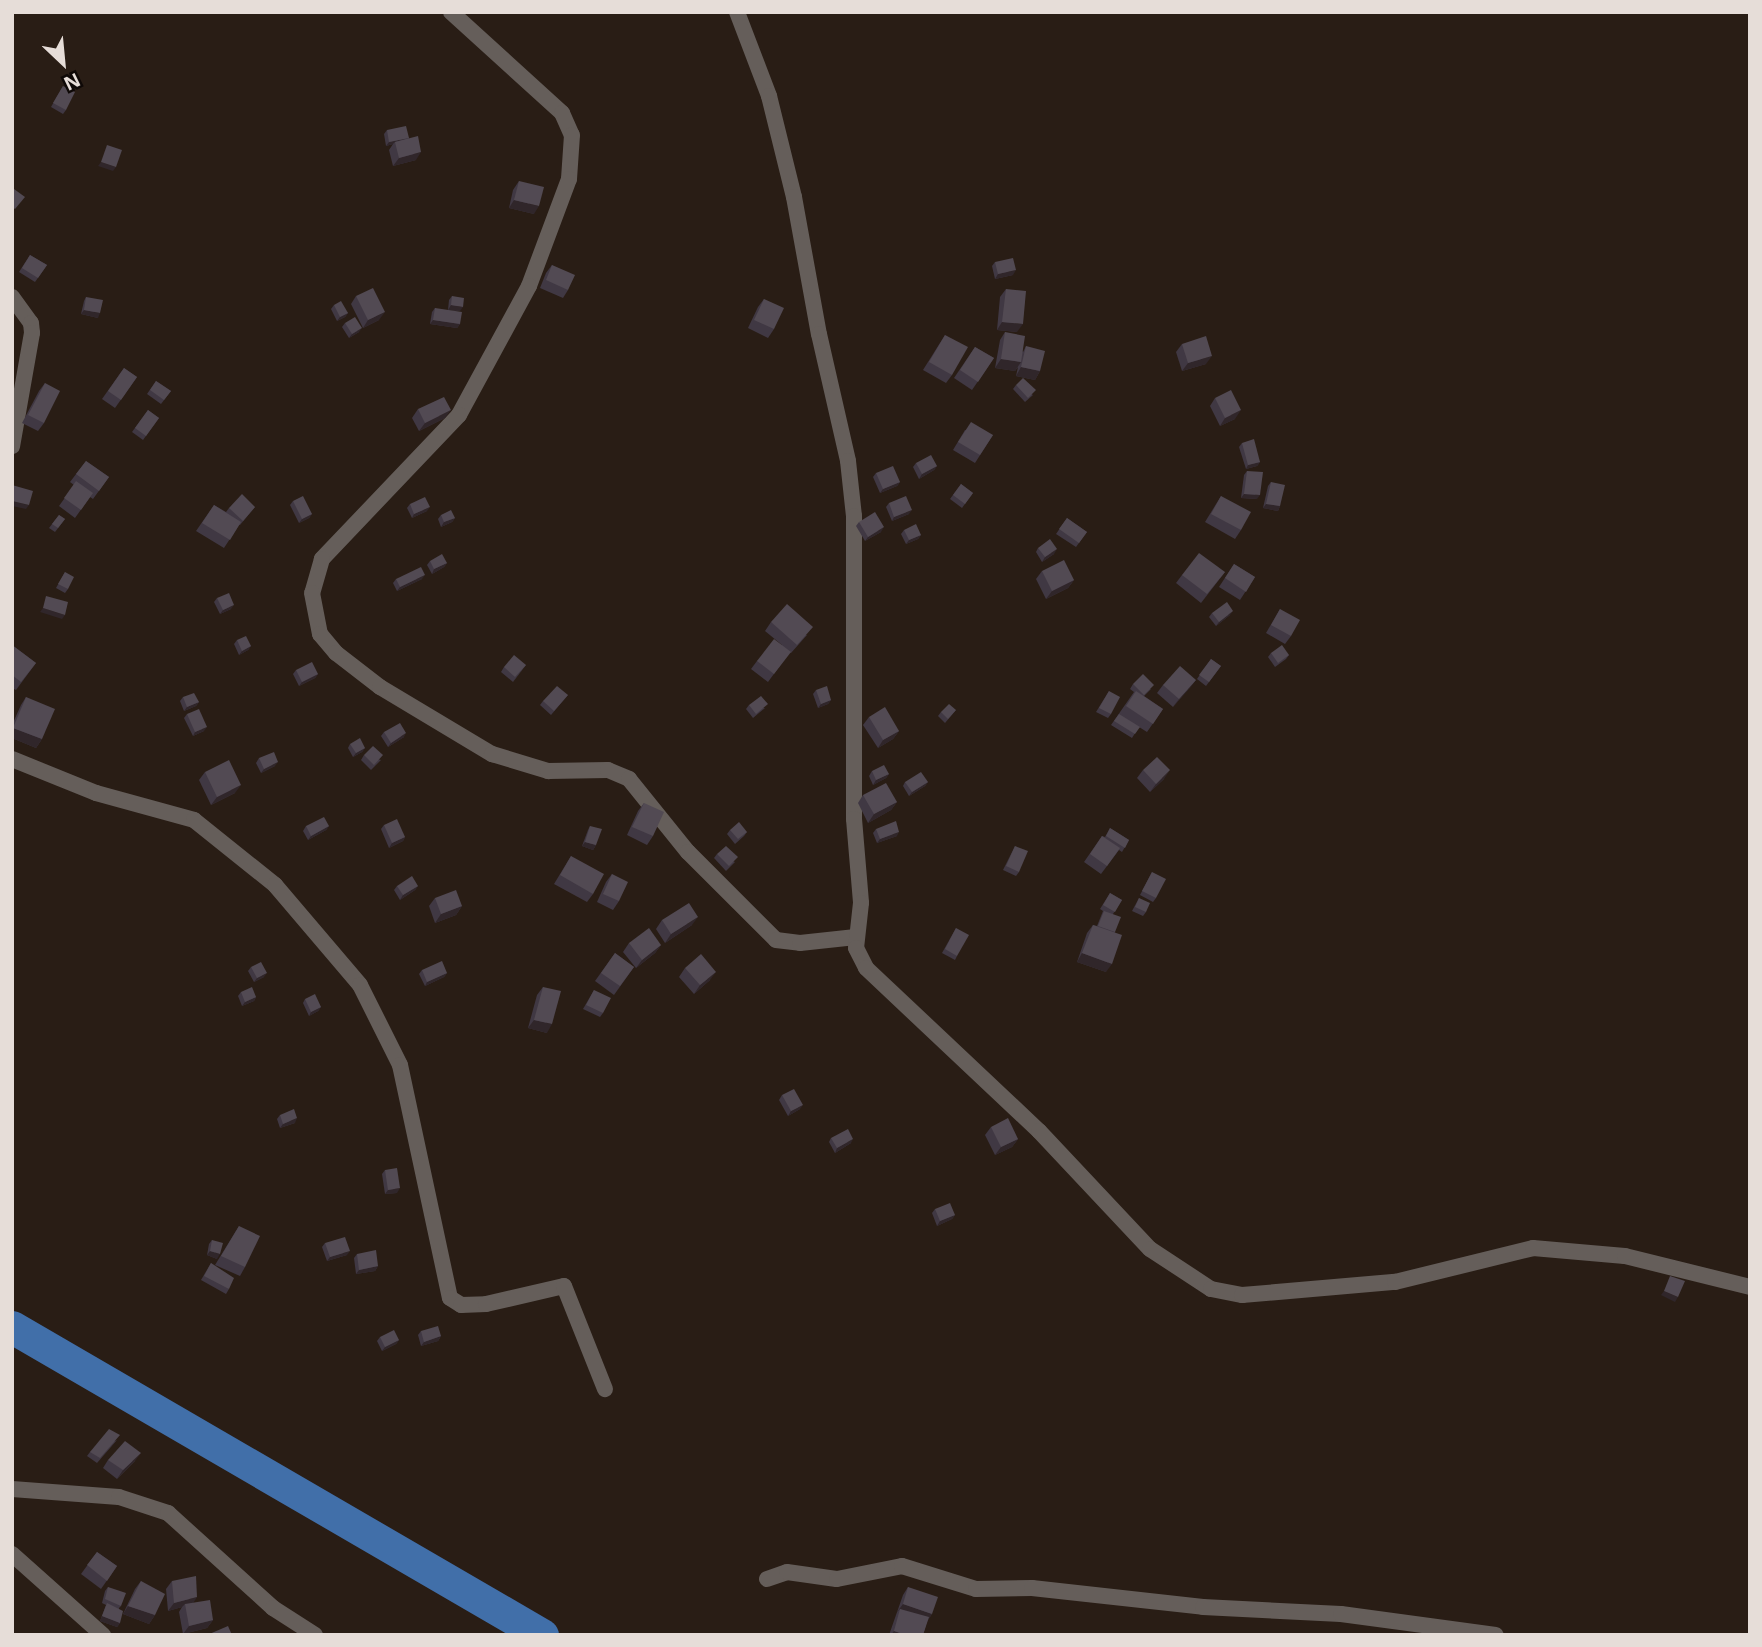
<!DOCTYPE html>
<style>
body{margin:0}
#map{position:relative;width:1762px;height:1647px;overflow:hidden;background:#291d15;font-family:"Open Sans",sans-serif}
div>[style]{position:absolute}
.river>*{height:33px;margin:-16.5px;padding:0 16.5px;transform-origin:16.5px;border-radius:16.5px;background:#416fa9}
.minor>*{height:16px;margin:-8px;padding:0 8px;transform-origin:8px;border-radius:8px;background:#655e5a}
.wall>*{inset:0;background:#403843}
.shaded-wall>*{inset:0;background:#30262a}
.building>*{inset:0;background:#524a53}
span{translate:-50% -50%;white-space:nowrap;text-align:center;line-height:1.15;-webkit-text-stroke:5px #0e0806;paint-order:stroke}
.frame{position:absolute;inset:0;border:14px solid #e6ddd8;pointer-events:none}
.north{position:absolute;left:28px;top:28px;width:70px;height:70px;-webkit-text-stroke:5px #0e0806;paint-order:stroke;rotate:154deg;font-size:19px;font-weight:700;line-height:28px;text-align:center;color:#e6ddd8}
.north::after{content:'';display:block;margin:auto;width:24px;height:32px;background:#e6ddd8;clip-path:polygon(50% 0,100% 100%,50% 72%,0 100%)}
</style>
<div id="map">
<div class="river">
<div style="left:12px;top:1327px;width:613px;rotate:30.16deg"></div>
</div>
<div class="minor">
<div style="left:451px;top:12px;width:150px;rotate:42.3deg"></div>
<div style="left:562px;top:113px;width:24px;rotate:66deg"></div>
<div style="left:572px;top:135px;width:44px;rotate:93.9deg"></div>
<div style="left:569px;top:179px;width:114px;rotate:110.5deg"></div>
<div style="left:529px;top:286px;width:147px;rotate:118.5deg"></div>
<div style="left:459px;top:415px;width:199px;rotate:133.6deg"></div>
<div style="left:322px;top:559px;width:35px;rotate:106deg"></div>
<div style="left:312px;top:593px;width:42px;rotate:79deg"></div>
<div style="left:320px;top:634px;width:25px;rotate:50deg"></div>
<div style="left:336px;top:653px;width:56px;rotate:37.7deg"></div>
<div style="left:380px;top:687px;width:131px;rotate:30.9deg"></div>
<div style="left:492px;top:754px;width:59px;rotate:16.9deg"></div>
<div style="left:548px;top:771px;width:60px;rotate:-1deg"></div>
<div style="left:608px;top:770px;width:23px;rotate:23deg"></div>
<div style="left:629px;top:779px;width:94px;rotate:51.1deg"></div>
<div style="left:688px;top:852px;width:124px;rotate:45deg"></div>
<div style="left:776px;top:940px;width:24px;rotate:7deg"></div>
<div style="left:800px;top:943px;width:56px;rotate:-6.1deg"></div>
<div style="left:737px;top:12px;width:90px;rotate:69.1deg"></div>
<div style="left:769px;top:96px;width:104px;rotate:76.1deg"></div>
<div style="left:794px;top:197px;width:139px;rotate:79.7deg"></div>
<div style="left:819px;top:334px;width:130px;rotate:77.1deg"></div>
<div style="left:848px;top:461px;width:55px;rotate:83.8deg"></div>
<div style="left:854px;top:516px;width:303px;rotate:90deg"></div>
<div style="left:854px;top:819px;width:84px;rotate:85.2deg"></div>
<div style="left:861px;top:903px;width:45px;rotate:96.3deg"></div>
<div style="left:856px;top:948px;width:22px;rotate:63deg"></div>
<div style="left:866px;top:968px;width:238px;rotate:43.3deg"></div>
<div style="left:1039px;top:1131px;width:162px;rotate:46.8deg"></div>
<div style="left:1150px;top:1249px;width:73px;rotate:33.3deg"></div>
<div style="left:1211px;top:1289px;width:32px;rotate:11deg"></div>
<div style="left:1242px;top:1295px;width:154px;rotate:-4.9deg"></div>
<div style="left:1395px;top:1282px;width:142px;rotate:-13.8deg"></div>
<div style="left:1533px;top:1248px;width:92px;rotate:5deg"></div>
<div style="left:1625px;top:1256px;width:129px;rotate:13.9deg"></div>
<div style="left:12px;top:297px;width:32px;rotate:54deg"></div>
<div style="left:31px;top:323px;width:10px;rotate:84deg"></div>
<div style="left:32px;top:333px;width:115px;rotate:100deg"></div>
<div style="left:12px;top:759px;width:91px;rotate:22deg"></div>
<div style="left:96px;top:793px;width:102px;rotate:15.4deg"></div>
<div style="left:194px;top:820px;width:104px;rotate:38.7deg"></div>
<div style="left:275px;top:885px;width:131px;rotate:49.6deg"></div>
<div style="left:360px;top:985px;width:89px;rotate:63.4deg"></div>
<div style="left:400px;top:1065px;width:238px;rotate:77.9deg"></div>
<div style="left:450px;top:1298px;width:13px;rotate:32deg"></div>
<div style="left:461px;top:1305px;width:25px;rotate:-2deg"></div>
<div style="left:486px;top:1304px;width:80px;rotate:-13deg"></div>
<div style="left:564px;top:1286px;width:111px;rotate:68.3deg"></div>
<div style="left:12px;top:1489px;width:107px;rotate:4.3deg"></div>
<div style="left:119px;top:1497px;width:52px;rotate:18.1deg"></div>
<div style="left:168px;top:1513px;width:142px;rotate:42.1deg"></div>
<div style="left:273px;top:1608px;width:50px;rotate:32.7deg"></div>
<div style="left:12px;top:1554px;width:122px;rotate:41.7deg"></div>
<div style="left:767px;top:1579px;width:21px;rotate:-19deg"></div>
<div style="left:787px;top:1572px;width:50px;rotate:8deg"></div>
<div style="left:837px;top:1579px;width:66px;rotate:-11.3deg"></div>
<div style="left:902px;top:1566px;width:77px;rotate:17.3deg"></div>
<div style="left:976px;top:1589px;width:56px;rotate:-1deg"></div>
<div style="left:1032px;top:1588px;width:172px;rotate:6.3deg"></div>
<div style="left:1203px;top:1607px;width:138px;rotate:2.9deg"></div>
<div style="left:1341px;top:1614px;width:156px;rotate:7.7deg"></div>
</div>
<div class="wall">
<div style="clip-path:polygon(63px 86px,66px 110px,63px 114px,51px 107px)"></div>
<div style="clip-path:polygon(387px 130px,409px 138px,416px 160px,393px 166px,389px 150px,393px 144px,386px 146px,384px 134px)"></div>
<div style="clip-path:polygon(519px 181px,534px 214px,509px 208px,513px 190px)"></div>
<div style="clip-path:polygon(30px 255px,47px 265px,35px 282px,19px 272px)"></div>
<div style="clip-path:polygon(995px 262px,1013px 275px,995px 279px,992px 266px)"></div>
<div style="clip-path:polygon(552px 265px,568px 290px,563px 298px,540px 288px,546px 273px)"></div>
<div style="clip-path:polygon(1006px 289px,1017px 332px,997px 330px,1000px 297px)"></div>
<div style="clip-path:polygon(356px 296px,379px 320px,363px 328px,351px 304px)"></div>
<div style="clip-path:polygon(452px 296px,460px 311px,448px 310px,449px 300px)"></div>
<div style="clip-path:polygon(86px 297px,98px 318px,81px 314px,84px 301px)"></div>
<div style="clip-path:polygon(764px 299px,774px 329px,768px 338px,748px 328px,758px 307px)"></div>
<div style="clip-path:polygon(334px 305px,348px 313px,345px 317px,337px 321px,331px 309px)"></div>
<div style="clip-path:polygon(435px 308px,460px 324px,457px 328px,430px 324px,432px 312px)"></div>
<div style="clip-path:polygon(345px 323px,359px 332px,349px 338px,342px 327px)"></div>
<div style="clip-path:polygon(1005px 332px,1023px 352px,1026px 346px,1040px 371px,1035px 380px,1016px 376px,1018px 367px,1015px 371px,995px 368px,1000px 340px)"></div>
<div style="clip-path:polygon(945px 335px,952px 375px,946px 383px,923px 370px)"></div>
<div style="clip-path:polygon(1182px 344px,1206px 364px,1182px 371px,1176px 352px)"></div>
<div style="clip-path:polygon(975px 347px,994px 358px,972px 390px,954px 378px)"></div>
<div style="clip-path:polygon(124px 368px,137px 377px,115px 408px,102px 399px)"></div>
<div style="clip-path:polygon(156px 381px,171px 391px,161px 404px,147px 394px)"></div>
<div style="clip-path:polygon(45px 383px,44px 423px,38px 431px,22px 423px,39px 391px)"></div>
<div style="clip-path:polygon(1016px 385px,1033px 395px,1025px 402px,1013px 389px)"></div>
<div style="clip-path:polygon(1215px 398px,1235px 419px,1220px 426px,1210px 406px)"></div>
<div style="clip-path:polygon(418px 409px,445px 418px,419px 431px,412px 418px)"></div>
<div style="clip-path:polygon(148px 410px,159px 418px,143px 440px,132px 432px)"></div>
<div style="clip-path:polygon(965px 430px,993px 435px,975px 463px,953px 450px)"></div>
<div style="clip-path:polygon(1242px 443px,1260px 462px,1257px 466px,1246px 469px,1239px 447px)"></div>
<div style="clip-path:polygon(86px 461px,109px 477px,93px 499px,90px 497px,75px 518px,59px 506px,74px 485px,70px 482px)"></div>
<div style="clip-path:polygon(916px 463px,937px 466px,934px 470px,919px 479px,913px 467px)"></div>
<div style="clip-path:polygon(1247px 471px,1257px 499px,1241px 498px,1244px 475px)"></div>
<div style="clip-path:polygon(876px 473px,900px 482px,897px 486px,880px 493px,873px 477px)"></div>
<div style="clip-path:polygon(1271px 482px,1280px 506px,1278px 511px,1263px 508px,1268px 486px)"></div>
<div style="clip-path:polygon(961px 484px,973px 493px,962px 508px,950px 499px)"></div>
<div style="clip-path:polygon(1221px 496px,1241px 530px,1235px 539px,1205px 522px)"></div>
<div style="clip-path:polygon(293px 501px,312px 514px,309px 518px,299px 523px,290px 505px)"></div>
<div style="clip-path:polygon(889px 503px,909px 514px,892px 521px,886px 507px)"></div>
<div style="clip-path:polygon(410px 504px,427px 511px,412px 518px,407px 508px)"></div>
<div style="clip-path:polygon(214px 505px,226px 512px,229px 508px,255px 507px,240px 525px,239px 525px,224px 548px,196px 531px)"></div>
<div style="clip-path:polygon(59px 515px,65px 519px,55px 532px,49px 528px)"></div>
<div style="clip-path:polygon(441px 515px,455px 518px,452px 522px,441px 527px,438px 519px)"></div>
<div style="clip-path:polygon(1067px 518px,1087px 532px,1076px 547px,1056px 534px)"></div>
<div style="clip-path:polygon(859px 522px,881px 532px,865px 541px,856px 526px)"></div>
<div style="clip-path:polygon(904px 530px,921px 535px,918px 539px,906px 544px,901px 534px)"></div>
<div style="clip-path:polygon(1038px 548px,1054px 554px,1042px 562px,1036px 552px)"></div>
<div style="clip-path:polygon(430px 561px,447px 563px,444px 567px,432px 574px,427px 565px)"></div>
<div style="clip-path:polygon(1234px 564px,1255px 577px,1240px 600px,1219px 587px)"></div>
<div style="clip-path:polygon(1042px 571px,1074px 580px,1068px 588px,1046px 599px,1036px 579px)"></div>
<div style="clip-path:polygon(65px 572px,68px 589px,65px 593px,56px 588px)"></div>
<div style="clip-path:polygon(1225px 572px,1201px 603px,1176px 583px,1182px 575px)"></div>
<div style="clip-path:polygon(396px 579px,422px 579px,397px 591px,393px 583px)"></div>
<div style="clip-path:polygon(217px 598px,231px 609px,220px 614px,214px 602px)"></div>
<div style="clip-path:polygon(1280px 609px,1291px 636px,1285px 644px,1266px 633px)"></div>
<div style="clip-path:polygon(1212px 613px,1230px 615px,1216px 626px,1209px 617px)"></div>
<div style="clip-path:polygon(771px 622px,807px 635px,791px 653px,790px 652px,768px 682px,751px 669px,757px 661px,782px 645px,765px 631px)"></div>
<div style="clip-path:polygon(237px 640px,251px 646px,248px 650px,239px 655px,234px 644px)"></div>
<div style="clip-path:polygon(12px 645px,36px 663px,16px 690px,12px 688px)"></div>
<div style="clip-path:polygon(1271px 653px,1289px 655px,1286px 659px,1275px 667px,1268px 657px)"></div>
<div style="clip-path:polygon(1211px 659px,1221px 666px,1206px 686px,1197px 679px)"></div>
<div style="clip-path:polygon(526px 665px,513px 682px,501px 672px,504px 667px)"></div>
<div style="clip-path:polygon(296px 670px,318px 674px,315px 678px,299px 686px,293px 674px)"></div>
<div style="clip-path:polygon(1196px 680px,1173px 707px,1157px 693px,1163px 685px)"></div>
<div style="clip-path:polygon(1133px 684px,1151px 689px,1144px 696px,1163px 709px,1147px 732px,1139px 727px,1132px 738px,1111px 725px,1134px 692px,1130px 689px)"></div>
<div style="clip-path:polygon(816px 690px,831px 700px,828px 704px,818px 708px,813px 694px)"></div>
<div style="clip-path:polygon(1109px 691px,1111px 714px,1108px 718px,1096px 712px)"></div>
<div style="clip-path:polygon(568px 695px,551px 715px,540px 705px,543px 701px)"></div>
<div style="clip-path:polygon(26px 697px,42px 739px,36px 748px,12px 738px,12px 725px,21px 705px)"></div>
<div style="clip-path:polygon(183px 697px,199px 702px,196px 706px,184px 711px,180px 701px)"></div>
<div style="clip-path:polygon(749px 705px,765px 708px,753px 718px,746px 709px)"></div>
<div style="clip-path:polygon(956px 710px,945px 723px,938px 716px,941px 712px)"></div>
<div style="clip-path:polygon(187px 714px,204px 731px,193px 736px,184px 718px)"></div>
<div style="clip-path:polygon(869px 717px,899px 731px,893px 739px,878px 748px,863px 725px)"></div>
<div style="clip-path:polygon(384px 732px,404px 737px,388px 747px,381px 736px)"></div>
<div style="clip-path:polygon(350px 744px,365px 748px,362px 752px,353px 757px,348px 748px)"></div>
<div style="clip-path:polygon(364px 755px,381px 760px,371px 770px,361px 760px)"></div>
<div style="clip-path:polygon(259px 758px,275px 766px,261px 773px,256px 763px)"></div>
<div style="clip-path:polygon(1143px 770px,1164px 779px,1150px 792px,1137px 778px)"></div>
<div style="clip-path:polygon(872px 771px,889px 774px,886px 778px,873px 785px,869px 776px)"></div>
<div style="clip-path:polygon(205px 772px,235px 793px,211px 805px,199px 780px)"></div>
<div style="clip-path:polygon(905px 782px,928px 782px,925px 786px,909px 796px,903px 786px)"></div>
<div style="clip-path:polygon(863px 795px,897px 802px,891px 810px,868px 823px,858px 803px)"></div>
<div style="clip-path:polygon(644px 803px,653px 836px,647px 845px,627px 835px,638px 811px)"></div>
<div style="clip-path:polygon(384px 825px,405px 837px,403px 841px,389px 848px,381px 829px)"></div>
<div style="clip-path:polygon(306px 826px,329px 826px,326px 830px,308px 840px,303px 831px)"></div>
<div style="clip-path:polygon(590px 826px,596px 845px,593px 850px,582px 846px,588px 830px)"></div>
<div style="clip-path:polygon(1110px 828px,1129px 840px,1122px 852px,1119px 850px,1101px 874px,1084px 862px,1102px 836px,1105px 837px)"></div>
<div style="clip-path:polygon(876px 829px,897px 836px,877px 843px,873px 833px)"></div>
<div style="clip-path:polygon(730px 830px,747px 832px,744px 836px,735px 844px,727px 834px)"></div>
<div style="clip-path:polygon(1015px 846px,1019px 872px,1016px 876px,1003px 870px)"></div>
<div style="clip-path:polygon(717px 854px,735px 862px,726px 871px,714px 858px)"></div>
<div style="clip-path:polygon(571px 856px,593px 894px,587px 902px,554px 884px)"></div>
<div style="clip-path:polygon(1152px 872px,1156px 898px,1153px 902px,1140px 895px)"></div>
<div style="clip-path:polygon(612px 874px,619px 901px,613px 910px,597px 902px,606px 882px)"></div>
<div style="clip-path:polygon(397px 886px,418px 886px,415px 890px,400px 900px,394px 890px)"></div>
<div style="clip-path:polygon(1110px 893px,1122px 900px,1113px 914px,1115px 932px,1106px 972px,1077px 962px,1087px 933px,1093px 925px,1097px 926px,1103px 911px,1100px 909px)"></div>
<div style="clip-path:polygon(435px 898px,462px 906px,456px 915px,435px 923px,429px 906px)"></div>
<div style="clip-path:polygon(1139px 898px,1146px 912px,1143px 916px,1132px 911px)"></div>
<div style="clip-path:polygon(662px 920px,692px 925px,665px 943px,656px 929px)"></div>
<div style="clip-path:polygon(956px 928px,957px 956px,955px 960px,942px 953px)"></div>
<div style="clip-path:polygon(629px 943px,661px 945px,655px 953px,636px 968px,623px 952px)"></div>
<div style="clip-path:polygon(615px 953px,634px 967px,614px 995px,595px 981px)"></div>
<div style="clip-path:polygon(251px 967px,264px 977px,254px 982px,248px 971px)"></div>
<div style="clip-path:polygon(685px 968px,710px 980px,694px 994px,679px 977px)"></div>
<div style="clip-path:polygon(422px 970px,447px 973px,444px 977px,425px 986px,419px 974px)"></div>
<div style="clip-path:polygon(543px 987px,547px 1033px,528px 1028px,537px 995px)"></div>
<div style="clip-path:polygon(594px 990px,603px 1013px,600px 1017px,583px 1009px)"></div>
<div style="clip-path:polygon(241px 992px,256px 997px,254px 1001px,242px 1006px,238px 996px)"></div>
<div style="clip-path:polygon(305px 999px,321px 1007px,318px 1011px,309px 1016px,303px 1003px)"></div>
<div style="clip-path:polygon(782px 1095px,800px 1109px,788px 1116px,779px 1100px)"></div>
<div style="clip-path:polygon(280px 1115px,295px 1123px,280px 1128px,277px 1119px)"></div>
<div style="clip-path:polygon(991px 1127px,1018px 1139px,1012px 1147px,995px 1155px,985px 1135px)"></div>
<div style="clip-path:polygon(831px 1138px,851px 1143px,835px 1153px,829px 1142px)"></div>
<div style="clip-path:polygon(385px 1170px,397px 1193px,385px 1194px,382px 1174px)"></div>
<div style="clip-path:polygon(935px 1209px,955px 1215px,952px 1219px,937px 1226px,932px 1213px)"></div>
<div style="clip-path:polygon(239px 1226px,245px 1267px,240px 1276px,215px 1265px)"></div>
<div style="clip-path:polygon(212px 1240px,217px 1259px,207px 1255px,209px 1244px)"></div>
<div style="clip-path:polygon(325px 1243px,347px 1255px,327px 1261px,322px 1247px)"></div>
<div style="clip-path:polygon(357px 1254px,378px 1266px,375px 1271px,356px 1274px,354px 1258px)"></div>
<div style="clip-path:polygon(211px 1263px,229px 1289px,226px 1294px,201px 1280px)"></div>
<div style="clip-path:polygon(421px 1331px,441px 1336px,438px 1341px,421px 1346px,418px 1335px)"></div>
<div style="clip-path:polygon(380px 1337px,399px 1340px,396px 1344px,382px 1351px,377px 1341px)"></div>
<div style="clip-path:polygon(117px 1440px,97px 1463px,87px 1456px,90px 1452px)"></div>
<div style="clip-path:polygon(108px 1460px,135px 1461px,117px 1479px,103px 1468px)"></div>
<div style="clip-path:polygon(97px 1552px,117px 1566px,101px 1589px,81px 1574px)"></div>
<div style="clip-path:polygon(141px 1581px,155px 1615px,149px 1624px,123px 1614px,135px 1589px)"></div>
<div style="clip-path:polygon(172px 1581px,193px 1603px,213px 1620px,207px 1628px,183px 1634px,179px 1612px,182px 1607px,168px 1611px,166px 1589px)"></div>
<div style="clip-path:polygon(108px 1587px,121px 1606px,119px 1608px,120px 1623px,117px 1627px,100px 1621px,106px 1605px,102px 1603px,105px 1591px)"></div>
<div style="clip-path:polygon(908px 1587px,932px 1614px,927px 1621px,923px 1635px,889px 1635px,903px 1595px)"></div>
</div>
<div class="shaded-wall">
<div style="clip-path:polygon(409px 138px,395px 142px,393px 144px,386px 146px,389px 142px)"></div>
<div style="clip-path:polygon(421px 152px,416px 160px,393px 166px,399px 158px)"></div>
<div style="clip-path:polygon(101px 162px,116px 167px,113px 171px,98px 166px)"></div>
<div style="clip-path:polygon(514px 200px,539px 206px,534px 214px,509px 208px)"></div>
<div style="clip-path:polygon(1016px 270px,1013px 275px,995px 279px,998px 274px)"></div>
<div style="clip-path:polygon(451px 305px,463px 307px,460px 311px,448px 310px)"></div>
<div style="clip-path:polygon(84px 310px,100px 313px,98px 318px,81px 314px)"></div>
<div style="clip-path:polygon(385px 312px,379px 320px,363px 328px,368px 320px)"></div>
<div style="clip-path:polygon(348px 313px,345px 317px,337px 321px,340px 317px)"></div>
<div style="clip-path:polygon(433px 320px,460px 324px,457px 328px,430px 324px)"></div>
<div style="clip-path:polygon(1002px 322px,1023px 324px,1017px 332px,997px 330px)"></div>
<div style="clip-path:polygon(362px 328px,359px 332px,349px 338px,352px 334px)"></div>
<div style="clip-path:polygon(1212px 356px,1206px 364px,1182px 371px,1188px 363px)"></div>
<div style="clip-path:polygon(1001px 359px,1021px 362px,1015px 371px,995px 368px)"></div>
<div style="clip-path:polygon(1021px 367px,1040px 371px,1035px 380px,1016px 376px)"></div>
<div style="clip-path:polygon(451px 410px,445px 418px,419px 431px,425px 423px)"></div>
<div style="clip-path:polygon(1241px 410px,1235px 419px,1220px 426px,1225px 418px)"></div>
<div style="clip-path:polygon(1260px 462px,1257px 466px,1246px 469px,1248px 465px)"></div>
<div style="clip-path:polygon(937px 466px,934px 470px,919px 479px,922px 474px)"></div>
<div style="clip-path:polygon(900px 482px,897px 486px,880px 493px,883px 489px)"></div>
<div style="clip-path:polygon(1244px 494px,1260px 495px,1257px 499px,1241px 498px)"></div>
<div style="clip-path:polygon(12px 501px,29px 505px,26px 509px,12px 506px)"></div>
<div style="clip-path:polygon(1266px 504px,1280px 506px,1278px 511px,1263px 508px)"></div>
<div style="clip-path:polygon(430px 507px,427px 511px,412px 518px,414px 514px)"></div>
<div style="clip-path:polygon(912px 510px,909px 514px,892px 521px,894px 517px)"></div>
<div style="clip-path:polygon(312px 514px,309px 518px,299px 523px,302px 519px)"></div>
<div style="clip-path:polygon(455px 518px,452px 522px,441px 527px,444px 522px)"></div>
<div style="clip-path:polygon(884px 527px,881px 532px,865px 541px,868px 537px)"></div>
<div style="clip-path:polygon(921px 535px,918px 539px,906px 544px,909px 540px)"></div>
<div style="clip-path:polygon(1057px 549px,1054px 554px,1042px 562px,1045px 557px)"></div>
<div style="clip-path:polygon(447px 563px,444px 567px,432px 574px,434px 569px)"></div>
<div style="clip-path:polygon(425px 575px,422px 579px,397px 591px,400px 587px)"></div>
<div style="clip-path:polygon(1074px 580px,1068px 588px,1046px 599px,1052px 591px)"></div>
<div style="clip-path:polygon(234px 605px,231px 609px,220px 614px,223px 610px)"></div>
<div style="clip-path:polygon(43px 608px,65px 615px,62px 619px,40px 612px)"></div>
<div style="clip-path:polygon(1233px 611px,1230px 615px,1216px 626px,1219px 622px)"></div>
<div style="clip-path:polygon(251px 646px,248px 650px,239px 655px,242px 651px)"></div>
<div style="clip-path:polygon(318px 674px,315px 678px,299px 686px,302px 682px)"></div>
<div style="clip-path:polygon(1196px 680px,1190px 688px,1173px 707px,1179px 699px)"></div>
<div style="clip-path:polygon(831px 700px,828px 704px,818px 708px,821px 704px)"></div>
<div style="clip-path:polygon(199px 702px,196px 706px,184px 711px,187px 707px)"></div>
<div style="clip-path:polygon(207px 727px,204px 731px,193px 736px,195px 732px)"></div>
<div style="clip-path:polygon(13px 728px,42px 739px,36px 748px,12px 738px,12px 730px)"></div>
<div style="clip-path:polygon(899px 731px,893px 739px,878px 748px,883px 740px)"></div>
<div style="clip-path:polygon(406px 733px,404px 737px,388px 747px,391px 743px)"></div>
<div style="clip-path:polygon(365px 748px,362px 752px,353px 757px,356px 753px)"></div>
<div style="clip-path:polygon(278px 762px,275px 766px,261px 773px,264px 769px)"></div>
<div style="clip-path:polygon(1170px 770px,1164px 779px,1150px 792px,1156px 784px)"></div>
<div style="clip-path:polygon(889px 774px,886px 778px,873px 785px,876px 780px)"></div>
<div style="clip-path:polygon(928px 782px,925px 786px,909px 796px,912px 792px)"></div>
<div style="clip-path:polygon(241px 785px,235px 793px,211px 805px,217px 797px)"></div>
<div style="clip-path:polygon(897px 802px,891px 810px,868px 823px,874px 814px)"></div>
<div style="clip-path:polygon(329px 826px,326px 830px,308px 840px,311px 836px)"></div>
<div style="clip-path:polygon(899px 832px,897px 836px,877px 843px,880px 839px)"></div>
<div style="clip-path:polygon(405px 837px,403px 841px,389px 848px,392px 843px)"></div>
<div style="clip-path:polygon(585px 842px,596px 845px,593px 850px,582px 846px)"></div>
<div style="clip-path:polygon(418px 886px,415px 890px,400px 900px,403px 895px)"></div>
<div style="clip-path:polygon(462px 906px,456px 915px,435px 923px,441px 914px)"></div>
<div style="clip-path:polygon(698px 917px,692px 925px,665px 943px,671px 934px)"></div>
<div style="clip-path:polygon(661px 945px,655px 953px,636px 968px,642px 960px)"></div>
<div style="clip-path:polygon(1082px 953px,1112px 964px,1106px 972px,1077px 962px)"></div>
<div style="clip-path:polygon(716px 972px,710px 980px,694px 994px,700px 985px)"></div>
<div style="clip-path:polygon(267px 973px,264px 977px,254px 982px,257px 978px)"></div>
<div style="clip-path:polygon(447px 973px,444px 977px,425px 986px,427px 982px)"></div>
<div style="clip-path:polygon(256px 997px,254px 1001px,242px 1006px,245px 1002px)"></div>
<div style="clip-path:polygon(321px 1007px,318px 1011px,309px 1016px,311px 1012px)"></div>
<div style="clip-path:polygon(534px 1020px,552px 1024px,547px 1033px,528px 1028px)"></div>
<div style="clip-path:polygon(803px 1105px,800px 1109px,788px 1116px,791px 1111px)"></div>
<div style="clip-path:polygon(297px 1118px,295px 1123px,280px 1128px,283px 1124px)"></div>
<div style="clip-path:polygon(853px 1139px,851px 1143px,835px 1153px,837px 1148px)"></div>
<div style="clip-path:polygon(1018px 1139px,1012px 1147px,995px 1155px,1001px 1147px)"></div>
<div style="clip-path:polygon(400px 1188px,397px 1193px,385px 1194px,388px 1190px)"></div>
<div style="clip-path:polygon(955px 1215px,952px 1219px,937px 1226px,940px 1221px)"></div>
<div style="clip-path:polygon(210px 1251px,220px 1254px,217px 1259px,207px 1255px)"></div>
<div style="clip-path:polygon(350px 1251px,347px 1255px,327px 1261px,330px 1257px)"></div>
<div style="clip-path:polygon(378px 1266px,375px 1271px,356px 1274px,359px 1270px)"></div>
<div style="clip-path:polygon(1664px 1291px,1678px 1297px,1675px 1302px,1661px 1295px)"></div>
<div style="clip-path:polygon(441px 1336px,438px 1341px,421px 1346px,424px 1342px)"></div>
<div style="clip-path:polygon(399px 1340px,396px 1344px,382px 1351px,385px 1347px)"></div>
<div style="clip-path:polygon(141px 1453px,135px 1461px,117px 1479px,123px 1470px)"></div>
<div style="clip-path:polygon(197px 1597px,192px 1605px,185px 1604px,182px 1607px,168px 1611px,174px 1603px)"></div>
<div style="clip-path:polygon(903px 1604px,932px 1614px,927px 1622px,900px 1609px,897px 1612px)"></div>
<div style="clip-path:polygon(128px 1606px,155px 1615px,149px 1624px,123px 1614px)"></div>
<div style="clip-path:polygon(102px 1616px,120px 1623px,117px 1627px,100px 1621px)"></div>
<div style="clip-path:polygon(213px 1620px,207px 1628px,183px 1634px,189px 1626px)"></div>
<div style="clip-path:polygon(894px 1631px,906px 1635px,891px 1635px)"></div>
</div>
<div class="building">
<div style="clip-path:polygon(63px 86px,75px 92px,66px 110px,53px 103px)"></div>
<div style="clip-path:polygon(406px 126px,409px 138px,389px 142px,387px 130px)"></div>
<div style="clip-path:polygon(418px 136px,421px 152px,399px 158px,395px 142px)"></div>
<div style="clip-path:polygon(107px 145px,122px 150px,116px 167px,101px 162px)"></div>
<div style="clip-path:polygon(519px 181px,544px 187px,539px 206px,514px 200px)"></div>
<div style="clip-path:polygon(14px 189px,25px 197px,15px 209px,12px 207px,12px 191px)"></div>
<div style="clip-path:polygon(30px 255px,47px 265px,38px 278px,22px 268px)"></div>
<div style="clip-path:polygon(1013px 258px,1016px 270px,998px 274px,995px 262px)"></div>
<div style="clip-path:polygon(552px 265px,575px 275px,568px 290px,546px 280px)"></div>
<div style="clip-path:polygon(373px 288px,385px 312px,368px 320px,356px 296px)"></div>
<div style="clip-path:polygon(1006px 289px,1026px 291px,1023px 324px,1002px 322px)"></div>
<div style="clip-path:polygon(452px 296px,464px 298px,463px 307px,451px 305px)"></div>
<div style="clip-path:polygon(86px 297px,103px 300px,100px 313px,84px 310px)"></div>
<div style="clip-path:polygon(764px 299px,784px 308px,774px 329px,754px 320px)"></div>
<div style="clip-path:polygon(341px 301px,348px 313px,340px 317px,334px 305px)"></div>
<div style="clip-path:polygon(435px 308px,462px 312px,460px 324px,433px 320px)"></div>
<div style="clip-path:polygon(355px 317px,362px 328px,352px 334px,345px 323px)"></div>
<div style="clip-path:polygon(1005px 332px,1025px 336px,1021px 362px,1001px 359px)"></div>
<div style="clip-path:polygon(945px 335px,968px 347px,952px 375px,929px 362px)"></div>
<div style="clip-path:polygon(1206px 336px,1212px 356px,1188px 363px,1182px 344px)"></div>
<div style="clip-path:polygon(1026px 346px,1045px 351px,1040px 371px,1021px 367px)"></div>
<div style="clip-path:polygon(975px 347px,994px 358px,978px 382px,960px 370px)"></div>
<div style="clip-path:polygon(124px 368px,137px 377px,121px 400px,108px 391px)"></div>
<div style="clip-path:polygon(1023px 378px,1036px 390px,1028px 398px,1016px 385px)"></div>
<div style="clip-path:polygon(156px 381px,171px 391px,164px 400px,150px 390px)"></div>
<div style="clip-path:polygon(45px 383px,60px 391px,44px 423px,28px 415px)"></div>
<div style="clip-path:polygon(1231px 390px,1241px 410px,1225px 418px,1215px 398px)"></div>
<div style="clip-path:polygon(444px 397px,451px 410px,425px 423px,418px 409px)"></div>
<div style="clip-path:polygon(148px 410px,159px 418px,146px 436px,135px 428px)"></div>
<div style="clip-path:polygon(971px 422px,993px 435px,980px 455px,958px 442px)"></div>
<div style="clip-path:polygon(1254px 439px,1260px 462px,1248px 465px,1242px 443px)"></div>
<div style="clip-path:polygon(931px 455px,937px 466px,922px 474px,916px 463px)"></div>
<div style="clip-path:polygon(86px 461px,109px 477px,99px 491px,76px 474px)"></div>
<div style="clip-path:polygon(893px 466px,900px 482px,883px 489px,876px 473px)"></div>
<div style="clip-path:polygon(1247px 471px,1263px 472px,1260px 495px,1244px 494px)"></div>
<div style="clip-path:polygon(76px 481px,93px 493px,81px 510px,64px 498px)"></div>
<div style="clip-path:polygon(1271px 482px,1285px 485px,1280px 506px,1266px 504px)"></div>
<div style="clip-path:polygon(961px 484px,973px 493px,965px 504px,953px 495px)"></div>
<div style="clip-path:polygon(12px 485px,33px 491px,29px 505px,12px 501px)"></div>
<div style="clip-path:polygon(242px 494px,255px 507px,243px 521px,229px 508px)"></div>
<div style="clip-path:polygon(303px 496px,312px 514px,302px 519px,293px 501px)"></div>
<div style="clip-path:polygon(906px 496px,912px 510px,894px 517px,889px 503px)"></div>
<div style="clip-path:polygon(1221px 496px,1251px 512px,1241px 530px,1211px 514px)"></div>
<div style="clip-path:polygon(425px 497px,430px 507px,414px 514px,410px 504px)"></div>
<div style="clip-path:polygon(214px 505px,241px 522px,230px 540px,202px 523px)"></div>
<div style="clip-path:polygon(451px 510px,455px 518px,444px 522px,441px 515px)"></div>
<div style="clip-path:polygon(875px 512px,884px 527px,868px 537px,859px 522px)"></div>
<div style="clip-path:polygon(59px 515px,65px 519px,58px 528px,52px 524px)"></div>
<div style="clip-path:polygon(1067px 518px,1087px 532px,1079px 543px,1059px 529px)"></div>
<div style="clip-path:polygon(916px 524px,921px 535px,909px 540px,904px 530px)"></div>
<div style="clip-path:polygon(1050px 539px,1057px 549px,1045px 557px,1038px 548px)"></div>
<div style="clip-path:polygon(1199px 553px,1225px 572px,1207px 594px,1182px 575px)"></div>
<div style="clip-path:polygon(442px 554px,447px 563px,434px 569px,430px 561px)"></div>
<div style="clip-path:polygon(1064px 560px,1074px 580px,1052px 591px,1042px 571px)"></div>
<div style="clip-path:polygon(1234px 564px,1255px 577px,1246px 592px,1225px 578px)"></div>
<div style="clip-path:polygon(421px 567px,425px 575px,400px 587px,396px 579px)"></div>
<div style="clip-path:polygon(65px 572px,74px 577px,68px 589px,58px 584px)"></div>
<div style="clip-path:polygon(229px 593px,234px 605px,223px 610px,217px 598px)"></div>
<div style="clip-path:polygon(46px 596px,68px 602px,65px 615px,43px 608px)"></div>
<div style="clip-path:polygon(1227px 602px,1233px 611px,1219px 622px,1212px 613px)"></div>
<div style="clip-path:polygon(787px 604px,813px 627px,797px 645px,771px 622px)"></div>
<div style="clip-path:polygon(1280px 609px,1300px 620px,1291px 636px,1271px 625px)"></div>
<div style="clip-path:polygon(246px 636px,251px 646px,242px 651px,237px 640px)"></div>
<div style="clip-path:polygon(774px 639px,791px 652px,774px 674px,757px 661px)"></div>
<div style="clip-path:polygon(12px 645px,36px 663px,21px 682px,12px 675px)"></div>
<div style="clip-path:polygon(1282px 645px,1289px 655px,1278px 663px,1271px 653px)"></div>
<div style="clip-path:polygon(514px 655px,526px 665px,515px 677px,504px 667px)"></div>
<div style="clip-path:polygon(1211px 659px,1221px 666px,1209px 682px,1199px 675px)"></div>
<div style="clip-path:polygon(312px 662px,318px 674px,302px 682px,296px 670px)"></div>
<div style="clip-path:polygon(1180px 666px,1196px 680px,1179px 699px,1163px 685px)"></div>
<div style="clip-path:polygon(1143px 674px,1154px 685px,1144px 695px,1133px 684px)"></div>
<div style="clip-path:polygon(557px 686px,568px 695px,554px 711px,543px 701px)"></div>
<div style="clip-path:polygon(827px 686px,831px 700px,821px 704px,816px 690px)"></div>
<div style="clip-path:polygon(1109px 691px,1120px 697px,1111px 714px,1099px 708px)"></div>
<div style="clip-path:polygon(1136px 691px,1163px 709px,1153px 724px,1126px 706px)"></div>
<div style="clip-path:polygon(194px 693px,199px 702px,187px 707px,183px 697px)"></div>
<div style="clip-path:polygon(761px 696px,768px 704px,756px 714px,749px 705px)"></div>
<div style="clip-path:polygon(26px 697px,55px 709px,42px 739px,13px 728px)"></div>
<div style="clip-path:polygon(949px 704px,956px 710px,948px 719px,941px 712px)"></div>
<div style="clip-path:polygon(885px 707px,899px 731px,883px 740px,869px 717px)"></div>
<div style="clip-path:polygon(199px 709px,207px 727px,195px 732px,187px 714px)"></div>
<div style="clip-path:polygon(1119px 714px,1140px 727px,1135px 734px,1114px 721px)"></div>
<div style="clip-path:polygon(400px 723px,406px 733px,391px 743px,384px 732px)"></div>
<div style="clip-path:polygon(360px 738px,365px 748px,356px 753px,350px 744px)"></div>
<div style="clip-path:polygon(373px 746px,383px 755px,374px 765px,364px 755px)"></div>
<div style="clip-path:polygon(274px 752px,278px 762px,264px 769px,259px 758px)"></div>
<div style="clip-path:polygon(1157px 757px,1170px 770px,1156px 784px,1143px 770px)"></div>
<div style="clip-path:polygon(229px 760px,241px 785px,217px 797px,205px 772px)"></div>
<div style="clip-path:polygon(884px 765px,889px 774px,876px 780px,872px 771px)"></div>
<div style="clip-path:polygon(921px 772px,928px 782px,912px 792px,905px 782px)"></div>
<div style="clip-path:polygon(886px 783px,897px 802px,874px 814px,863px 795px)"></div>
<div style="clip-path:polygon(644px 803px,664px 812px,653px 836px,632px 827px)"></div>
<div style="clip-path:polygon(324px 817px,329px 826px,311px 836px,306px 826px)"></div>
<div style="clip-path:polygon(397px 819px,405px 837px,392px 843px,384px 825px)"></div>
<div style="clip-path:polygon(896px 821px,899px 832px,880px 839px,876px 829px)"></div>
<div style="clip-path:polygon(739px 822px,747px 832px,738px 839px,730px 830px)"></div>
<div style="clip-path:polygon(590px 826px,602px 829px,596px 845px,585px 842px)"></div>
<div style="clip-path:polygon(1110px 828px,1129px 840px,1125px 848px,1106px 836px)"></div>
<div style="clip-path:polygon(1102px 836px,1120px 848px,1107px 866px,1090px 854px)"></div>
<div style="clip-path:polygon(726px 846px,738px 857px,729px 866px,717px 854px)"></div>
<div style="clip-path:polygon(1015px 846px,1028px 851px,1019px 872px,1006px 866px)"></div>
<div style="clip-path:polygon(571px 856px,604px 874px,593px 894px,560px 875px)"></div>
<div style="clip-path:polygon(1152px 872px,1166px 879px,1156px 898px,1142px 891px)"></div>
<div style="clip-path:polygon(612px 874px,628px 882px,619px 901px,603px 894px)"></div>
<div style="clip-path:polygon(412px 876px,418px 886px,403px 895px,397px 886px)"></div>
<div style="clip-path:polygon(456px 890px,462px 906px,441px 914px,435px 898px)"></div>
<div style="clip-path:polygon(1110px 893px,1122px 900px,1115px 912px,1103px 905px)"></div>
<div style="clip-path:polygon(1139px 898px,1150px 903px,1146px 912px,1135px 907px)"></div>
<div style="clip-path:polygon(689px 903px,698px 917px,671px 934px,662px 920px)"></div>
<div style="clip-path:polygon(1104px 911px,1121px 917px,1115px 932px,1098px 926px)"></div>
<div style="clip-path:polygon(1093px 925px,1122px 935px,1112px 964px,1082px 953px)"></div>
<div style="clip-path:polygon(649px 928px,661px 945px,642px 960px,629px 943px)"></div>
<div style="clip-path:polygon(956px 928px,969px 935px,957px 956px,945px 949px)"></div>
<div style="clip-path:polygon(615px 953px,634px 967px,620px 986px,601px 973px)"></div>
<div style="clip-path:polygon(701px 954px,716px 972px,700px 985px,685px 968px)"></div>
<div style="clip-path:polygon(442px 961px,447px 973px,427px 982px,422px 970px)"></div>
<div style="clip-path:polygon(261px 962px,267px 973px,257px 978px,251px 967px)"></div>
<div style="clip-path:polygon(252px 987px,256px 997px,245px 1002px,241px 992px)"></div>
<div style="clip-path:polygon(543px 987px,561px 991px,552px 1024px,534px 1020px)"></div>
<div style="clip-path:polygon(594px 990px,611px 998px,603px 1013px,586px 1005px)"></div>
<div style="clip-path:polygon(315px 994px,321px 1007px,311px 1012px,305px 999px)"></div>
<div style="clip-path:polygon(794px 1089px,803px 1105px,791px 1111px,782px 1095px)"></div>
<div style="clip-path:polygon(294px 1109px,297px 1118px,283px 1124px,280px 1115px)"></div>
<div style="clip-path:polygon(1008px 1118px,1018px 1139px,1001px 1147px,991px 1127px)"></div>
<div style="clip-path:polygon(848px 1129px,853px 1139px,837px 1148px,831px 1138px)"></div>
<div style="clip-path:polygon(397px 1168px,400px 1188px,388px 1190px,385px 1170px)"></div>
<div style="clip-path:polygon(950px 1203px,955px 1215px,940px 1221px,935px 1209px)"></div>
<div style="clip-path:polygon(239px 1226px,260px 1236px,245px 1267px,221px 1256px)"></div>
<div style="clip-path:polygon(345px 1237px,350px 1251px,330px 1257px,325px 1243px)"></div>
<div style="clip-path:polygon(212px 1240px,223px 1243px,220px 1254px,210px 1251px)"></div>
<div style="clip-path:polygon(376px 1250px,378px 1266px,359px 1270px,357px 1254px)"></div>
<div style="clip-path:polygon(211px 1263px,234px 1278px,229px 1289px,204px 1276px)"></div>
<div style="clip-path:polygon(1670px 1276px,1685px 1281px,1678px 1297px,1664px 1291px)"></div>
<div style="clip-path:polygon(438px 1326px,441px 1336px,424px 1342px,421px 1331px)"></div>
<div style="clip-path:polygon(394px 1330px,399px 1340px,385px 1347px,380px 1337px)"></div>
<div style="clip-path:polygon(109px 1429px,120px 1435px,100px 1458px,90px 1452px)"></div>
<div style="clip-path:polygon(125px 1441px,141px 1453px,123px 1470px,108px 1460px)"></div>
<div style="clip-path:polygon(97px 1552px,117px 1566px,107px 1581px,87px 1565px)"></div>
<div style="clip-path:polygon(196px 1576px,197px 1597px,174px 1603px,172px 1581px)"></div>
<div style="clip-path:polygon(141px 1581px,165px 1594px,155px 1615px,128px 1606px)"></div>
<div style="clip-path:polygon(108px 1587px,126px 1593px,121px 1606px,105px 1599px)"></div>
<div style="clip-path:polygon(908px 1587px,938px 1597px,932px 1614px,903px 1604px)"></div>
<div style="clip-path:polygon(210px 1600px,213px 1620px,189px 1626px,185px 1604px)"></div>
<div style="clip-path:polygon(107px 1603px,123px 1611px,120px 1623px,102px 1616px)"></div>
<div style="clip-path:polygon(900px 1609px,929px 1617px,923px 1635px,906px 1635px,894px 1631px)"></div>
<div style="clip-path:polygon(228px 1626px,232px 1635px,207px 1635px)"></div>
</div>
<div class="frame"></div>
<div class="north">N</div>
</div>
